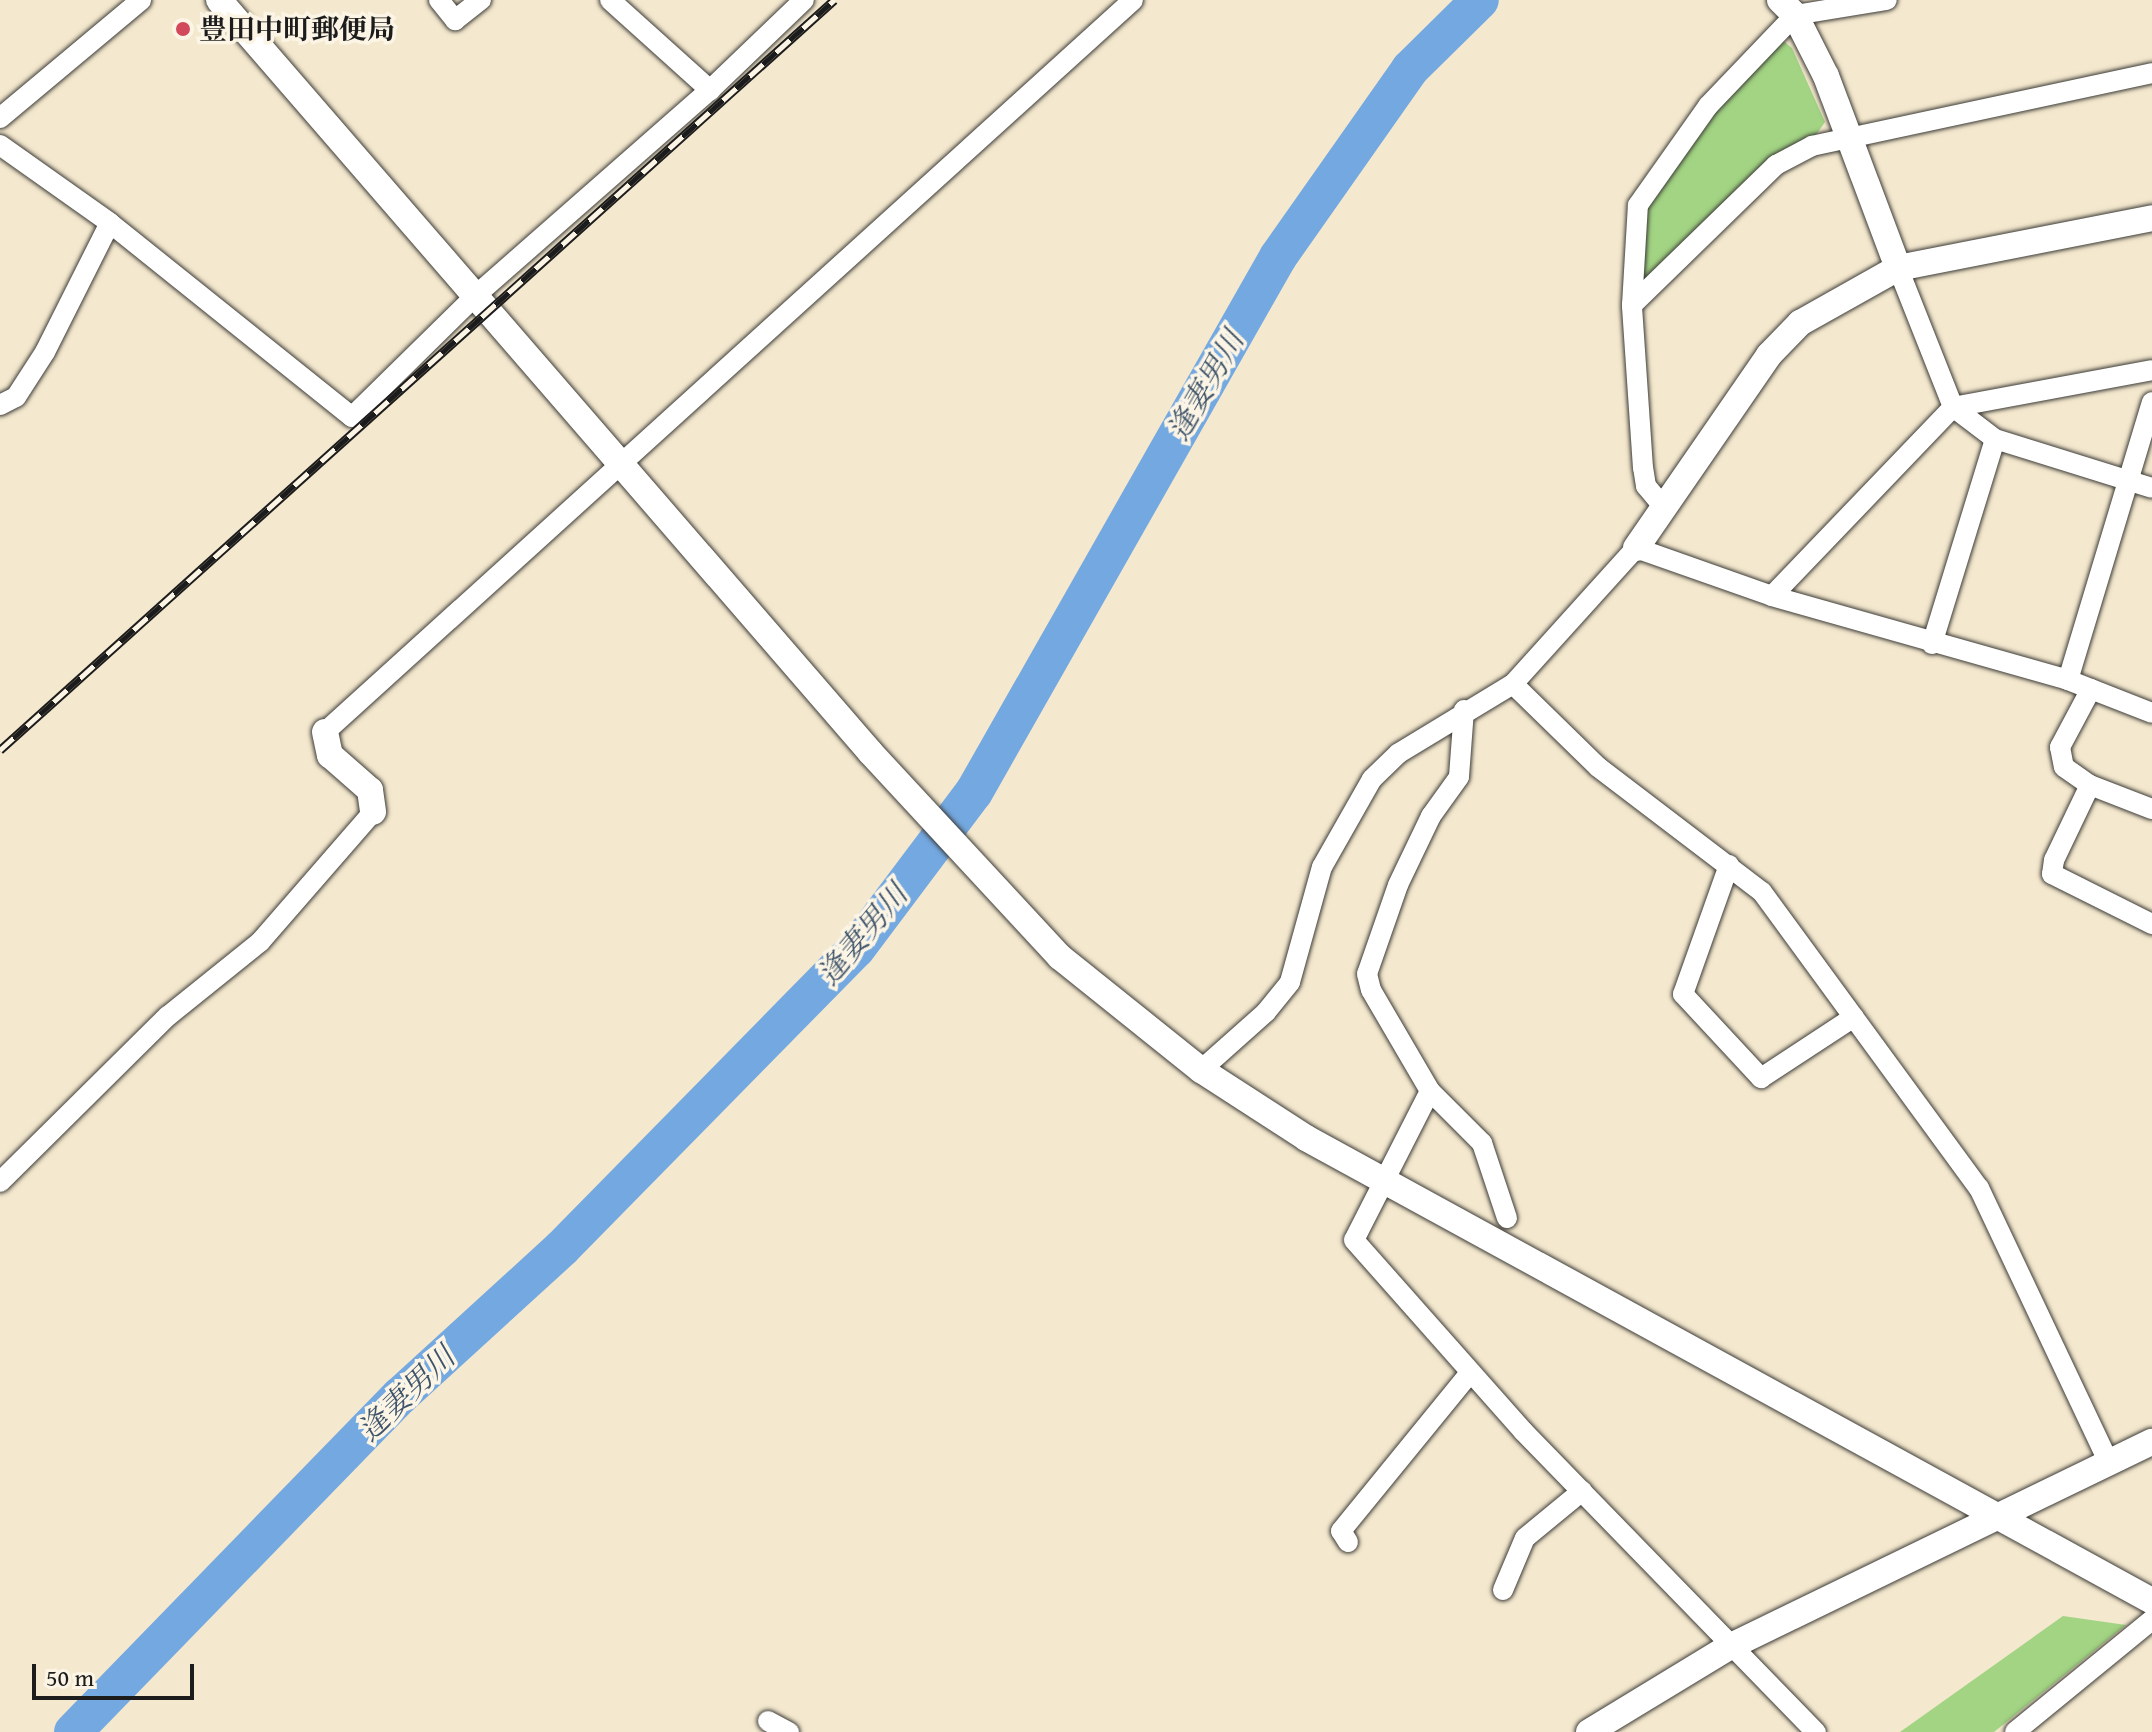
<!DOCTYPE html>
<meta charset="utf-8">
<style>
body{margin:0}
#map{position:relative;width:2152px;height:1732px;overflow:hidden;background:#f4e8ce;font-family:"Gentium Book Plus","Noto Serif JP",serif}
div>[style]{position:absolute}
.green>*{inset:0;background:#a2d483}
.river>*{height:38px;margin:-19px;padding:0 19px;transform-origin:19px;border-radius:19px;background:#74a8e0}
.roads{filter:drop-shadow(0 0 2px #3c3b37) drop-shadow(0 0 2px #3c3b37)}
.minor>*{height:20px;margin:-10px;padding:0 10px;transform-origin:10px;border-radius:10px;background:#fff}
.tertiary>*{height:26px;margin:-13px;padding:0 13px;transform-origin:13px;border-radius:13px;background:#fff}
.rail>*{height:9px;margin-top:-4.5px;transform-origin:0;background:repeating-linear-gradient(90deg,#fcf5e5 0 18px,#1c1c1c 0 36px);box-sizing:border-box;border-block:2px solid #1c1c1c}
.dots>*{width:22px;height:22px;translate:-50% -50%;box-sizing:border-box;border:4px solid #fcf5e5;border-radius:50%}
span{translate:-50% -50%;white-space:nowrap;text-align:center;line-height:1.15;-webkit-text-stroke:7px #fcf5e5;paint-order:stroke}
.poi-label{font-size:28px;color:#1c1c1c;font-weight:700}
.left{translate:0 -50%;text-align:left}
.water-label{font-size:30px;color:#3f546a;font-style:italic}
.scale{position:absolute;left:32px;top:1664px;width:162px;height:36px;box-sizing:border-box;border:4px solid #1c1c1c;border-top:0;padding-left:10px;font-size:24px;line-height:28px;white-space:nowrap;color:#1c1c1c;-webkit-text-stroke:6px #fcf5e5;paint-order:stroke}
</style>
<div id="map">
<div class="green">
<div style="clip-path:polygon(1781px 39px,1792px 48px,1825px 122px,1816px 135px,1647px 283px,1639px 275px,1643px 206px,1711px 109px)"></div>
<div style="clip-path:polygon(2063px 1616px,2126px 1625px,1994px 1732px,1900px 1732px)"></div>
</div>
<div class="river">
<div style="left:73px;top:1732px;width:469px;rotate:-45.8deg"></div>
<div style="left:400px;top:1396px;width:219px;rotate:-42.4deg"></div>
<div style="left:562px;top:1248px;width:419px;rotate:-45.5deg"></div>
<div style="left:856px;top:949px;width:196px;rotate:-53.1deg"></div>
<div style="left:974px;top:792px;width:615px;rotate:-60.39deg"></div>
<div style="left:1278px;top:257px;width:230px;rotate:-54.9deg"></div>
<div style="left:1410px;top:69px;width:98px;rotate:-44.6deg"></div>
</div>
<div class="roads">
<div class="minor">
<div style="left:439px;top:0;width:26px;rotate:51deg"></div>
<div style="left:455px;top:20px;width:33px;rotate:-38deg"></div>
<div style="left:610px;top:0;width:135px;rotate:42deg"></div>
<div style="left:0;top:118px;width:184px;rotate:-39.9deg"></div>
<div style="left:0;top:145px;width:135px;rotate:35.3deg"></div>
<div style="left:110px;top:223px;width:310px;rotate:38.7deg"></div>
<div style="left:352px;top:417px;width:171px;rotate:-44.5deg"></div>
<div style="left:474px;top:297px;width:314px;rotate:-41.3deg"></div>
<div style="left:710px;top:90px;width:130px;rotate:-43.8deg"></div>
<div style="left:1898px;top:268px;width:149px;rotate:68.4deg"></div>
<div style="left:1953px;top:407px;width:53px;rotate:37.3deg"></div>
<div style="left:1995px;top:439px;width:164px;rotate:17.3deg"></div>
<div style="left:1632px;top:305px;width:201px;rotate:-44.2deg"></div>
<div style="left:1776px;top:165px;width:41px;rotate:-27.8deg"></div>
<div style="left:1812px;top:146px;width:348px;rotate:-12.1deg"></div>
<div style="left:0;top:405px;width:18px;rotate:-27deg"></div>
<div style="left:16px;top:397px;width:54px;rotate:-57.2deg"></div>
<div style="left:45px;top:352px;width:144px;rotate:-63.3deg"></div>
<div style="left:1662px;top:505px;width:25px;rotate:-130deg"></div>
<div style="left:1646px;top:486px;width:18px;rotate:-99deg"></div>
<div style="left:1643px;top:468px;width:163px;rotate:-93.9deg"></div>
<div style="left:1632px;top:305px;width:100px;rotate:-86.6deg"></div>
<div style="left:1638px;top:205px;width:121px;rotate:-54.7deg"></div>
<div style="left:1708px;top:106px;width:126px;rotate:-46.3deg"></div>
<div style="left:1795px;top:15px;width:93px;rotate:-9.3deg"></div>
<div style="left:1772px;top:596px;width:262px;rotate:-46.2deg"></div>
<div style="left:1953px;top:407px;width:202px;rotate:-10.5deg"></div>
<div style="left:1932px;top:644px;width:214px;rotate:-72.9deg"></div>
<div style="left:2068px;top:680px;width:290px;rotate:-73.2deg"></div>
<div style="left:1513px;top:684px;width:119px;rotate:44.3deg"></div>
<div style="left:1598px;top:767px;width:206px;rotate:37.3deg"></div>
<div style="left:1762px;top:892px;width:367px;rotate:53.8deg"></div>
<div style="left:1979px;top:1188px;width:304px;rotate:64.7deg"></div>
<div style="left:2091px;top:689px;width:66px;rotate:118.1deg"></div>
<div style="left:2060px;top:747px;width:20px;rotate:79deg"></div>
<div style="left:2064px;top:767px;width:32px;rotate:35deg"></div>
<div style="left:2090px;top:785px;width:66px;rotate:21.2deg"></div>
<div style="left:1464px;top:710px;width:67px;rotate:94.3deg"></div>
<div style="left:1459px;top:777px;width:48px;rotate:125.7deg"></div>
<div style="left:1431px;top:816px;width:76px;rotate:115.6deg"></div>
<div style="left:1398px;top:885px;width:94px;rotate:109.2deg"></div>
<div style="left:1367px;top:974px;width:16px;rotate:76deg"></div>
<div style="left:1371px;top:990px;width:117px;rotate:59.7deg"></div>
<div style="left:1430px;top:1091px;width:167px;rotate:117deg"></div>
<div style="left:1354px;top:1240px;width:255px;rotate:48.5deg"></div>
<div style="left:1523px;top:1431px;width:420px;rotate:45.8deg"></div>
<div style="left:325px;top:732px;width:1090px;rotate:-42.17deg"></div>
<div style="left:2090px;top:785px;width:83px;rotate:115.6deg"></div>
<div style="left:2054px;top:860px;width:14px;rotate:98deg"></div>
<div style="left:2052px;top:874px;width:112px;rotate:26.6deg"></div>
<div style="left:1729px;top:865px;width:137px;rotate:109.6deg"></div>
<div style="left:1683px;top:994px;width:115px;rotate:47.1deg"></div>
<div style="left:1761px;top:1078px;width:111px;rotate:-33.3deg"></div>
<div style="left:1201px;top:1070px;width:87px;rotate:-41.7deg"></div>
<div style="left:1266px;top:1012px;width:38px;rotate:-51deg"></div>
<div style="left:1290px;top:982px;width:119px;rotate:-74.5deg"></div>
<div style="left:1322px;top:867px;width:101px;rotate:-60.4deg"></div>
<div style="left:1372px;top:779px;width:37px;rotate:-44deg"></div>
<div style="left:1399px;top:753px;width:133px;rotate:-31.2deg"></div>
<div style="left:1513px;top:684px;width:183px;rotate:-47.9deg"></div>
<div style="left:1636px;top:548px;width:144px;rotate:19.4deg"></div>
<div style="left:1772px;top:596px;width:308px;rotate:15.8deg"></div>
<div style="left:2068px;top:680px;width:90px;rotate:21.4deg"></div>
<div style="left:1430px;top:1091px;width:74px;rotate:45deg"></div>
<div style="left:1482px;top:1143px;width:79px;rotate:71.6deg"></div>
<div style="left:0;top:1182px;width:236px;rotate:-44.7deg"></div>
<div style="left:168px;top:1016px;width:118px;rotate:-38.8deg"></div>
<div style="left:260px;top:942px;width:172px;rotate:-49deg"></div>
<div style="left:1348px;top:1542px;width:13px;rotate:-122deg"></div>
<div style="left:1341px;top:1531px;width:204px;rotate:-50.8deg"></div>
<div style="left:1503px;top:1590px;width:56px;rotate:-67.1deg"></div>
<div style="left:1525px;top:1538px;width:74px;rotate:-39.5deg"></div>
<div style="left:768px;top:1721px;width:24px;rotate:28deg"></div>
<div style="left:2015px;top:1732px;width:177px;rotate:-39.3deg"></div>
</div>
<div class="tertiary">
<div style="left:219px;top:0;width:996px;rotate:49.11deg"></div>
<div style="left:871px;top:753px;width:278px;rotate:47.2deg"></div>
<div style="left:1060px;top:957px;width:181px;rotate:38.7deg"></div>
<div style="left:1201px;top:1070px;width:125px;rotate:32.9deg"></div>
<div style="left:1306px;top:1138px;width:964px;rotate:28.69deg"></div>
<div style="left:1780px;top:0;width:21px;rotate:45deg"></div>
<div style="left:1795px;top:15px;width:68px;rotate:63.1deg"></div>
<div style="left:1826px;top:76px;width:205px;rotate:69.4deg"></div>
<div style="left:1636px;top:548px;width:234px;rotate:-55.4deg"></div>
<div style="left:1769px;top:355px;width:45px;rotate:-45.9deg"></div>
<div style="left:1800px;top:323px;width:112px;rotate:-29.3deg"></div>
<div style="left:1898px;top:268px;width:259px;rotate:-11.1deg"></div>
<div style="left:325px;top:732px;width:24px;rotate:78deg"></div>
<div style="left:330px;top:755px;width:53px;rotate:41.2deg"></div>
<div style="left:370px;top:790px;width:22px;rotate:82deg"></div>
<div style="left:1589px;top:1732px;width:164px;rotate:-31.3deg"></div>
<div style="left:1729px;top:1647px;width:470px;rotate:-25.9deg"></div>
</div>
</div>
<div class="rail">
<div style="left:0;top:750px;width:1122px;rotate:-41.96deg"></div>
</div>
<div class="dots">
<div style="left:183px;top:29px;background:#d1495b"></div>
</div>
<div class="poi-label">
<span class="left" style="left:199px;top:29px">豊田中町郵便局</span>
</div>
<div class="water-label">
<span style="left:1205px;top:385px;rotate:-60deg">逢妻男川</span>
<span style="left:862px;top:934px;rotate:-50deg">逢妻男川</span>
<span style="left:406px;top:1393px;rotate:-44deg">逢妻男川</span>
</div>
<div class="scale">50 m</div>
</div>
